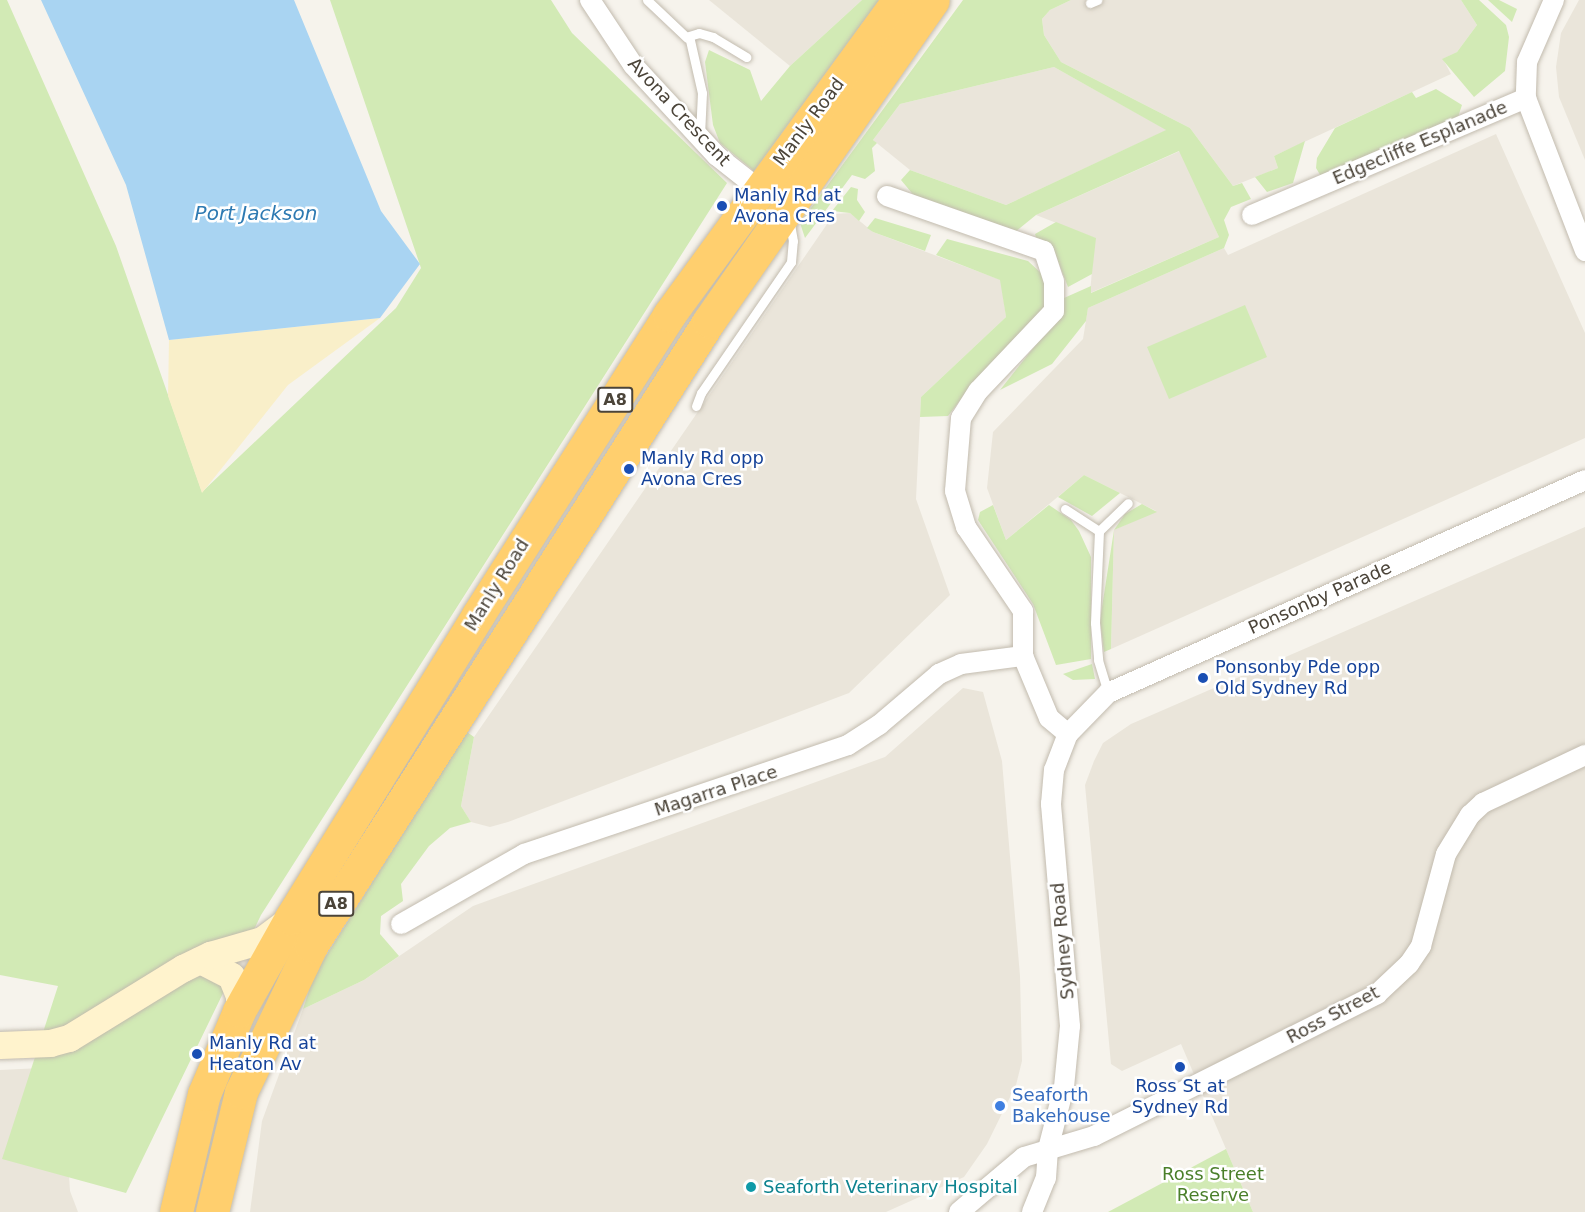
<!DOCTYPE html>
<style>
body{margin:0}
#map{position:relative;width:1585px;height:1212px;overflow:hidden;background:#f6f3ec;font-family:"DejaVu Sans",sans-serif}
div>[style]{position:absolute}
.residential>*{inset:0;background:#eae5da}
.green>*{inset:0;background:#d2eab5}
.sand>*{inset:0;background:#f9efc9}
.water>*{inset:0;background:#a9d4f2}
.roads{filter:drop-shadow(0 0 2px #c2bbae) drop-shadow(0 0 2px #c2bbae)}
.lane>*{height:9px;margin:-4.5px;padding:0 4.5px;transform-origin:4.5px;border-radius:4.5px;background:#fff}
.street>*{height:20px;margin:-10px;padding:0 10px;transform-origin:10px;border-radius:10px;background:#fff}
.secondary>*{height:27px;margin:-13.5px;padding:0 13.5px;transform-origin:13.5px;border-radius:13.5px;background:#fff3cd}
.highway>*{height:33px;margin:-16.5px;padding:0 16.5px;transform-origin:16.5px;border-radius:16.5px;background:#ffcf6e}
.dots>*{width:16px;height:16px;translate:-50% -50%;box-sizing:border-box;border:3px solid #fff;border-radius:50%}
span{translate:-50% -50%;white-space:nowrap;text-align:center;line-height:1.15;-webkit-text-stroke:5px #fff;paint-order:stroke}
.shield-label span{padding:2px 4px;background:#fff;border:2px solid;border-radius:4px;-webkit-text-stroke-width:0}
.shield-label{font-size:16px;color:#4b4439;font-weight:700}
.street-label{font-size:18px;color:#4b4439}
.transit-label{font-size:18px;color:#164399}
.left{translate:0 -50%;text-align:left}
.shop-label{font-size:18px;color:#366cbe}
.park-label{font-size:18px;color:#4a7f2a}
.culture-label{font-size:18px;color:#0d838f}
.water-label{font-size:20px;color:#2e7ab2;font-style:italic}
</style>
<div id="map">
<div class="residential">
<div style="clip-path:polygon(709px 0,862px 0,790px 66px)"></div>
<div style="clip-path:polygon(1071px 0,1461px 0,1477px 25px,1457px 52px,1443px 59px,1451px 74px,1274px 156px,1278px 168px,1233px 186px,1190px 128px,1061px 62px,1044px 35px,1042px 19px,1050px 10px)"></div>
<div style="clip-path:polygon(1579px 0,1585px 0,1585px 160px,1559px 97px,1556px 67px,1561px 33px)"></div>
<div style="clip-path:polygon(1054px 67px,1167px 130px,1006px 205px,910px 170px,873px 140px,900px 104px)"></div>
<div style="clip-path:polygon(1496px 134px,1585px 333px,1585px 438px,1111px 649px,1114px 530px,1156px 511px,1084px 475px,1006px 540px,987px 488px,993px 432px,1083px 339px,1088px 308px,1224px 248px,1228px 255px)"></div>
<div style="clip-path:polygon(1180px 151px,1219px 237px,1090px 293px,1095px 238px,1036px 215px)"></div>
<div style="clip-path:polygon(850px 213px,873px 232px,1001px 280px,1006px 317px,921px 397px,916px 499px,950px 595px,849px 693px,508px 822px,490px 827px,471px 822px,461px 806px,474px 737px,834px 214px)"></div>
<div style="clip-path:polygon(1585px 527px,1585px 1212px,1253px 1212px,1181px 1044px,1122px 1071px,1111px 1064px,1085px 785px,1094px 761px,1103px 743px,1131px 724px)"></div>
<div style="clip-path:polygon(963px 688px,983px 692px,1002px 761px,1020px 976px,1022px 1061px,1016px 1085px,987px 1144px,964px 1177px,886px 1212px,250px 1212px,262px 1121px,303px 1009px,364px 980px,473px 906px,885px 757px)"></div>
<div style="clip-path:polygon(62px 1067px,70px 1191px,78px 1212px,0 1212px,0 1070px)"></div>
</div>
<div class="green">
<div style="clip-path:polygon(0 0,7px 0,116px 246px,202px 492px,396px 308px,421px 268px,330px 0,551px 0,572px 33px,727px 183px,261px 915px,126px 1193px,2px 1159px,58px 986px,0 975px)"></div>
<div style="clip-path:polygon(862px 0,879px 0,754px 171px,720px 143px,713px 125px,705px 62px,709px 50px,750px 70px,761px 101px,790px 66px)"></div>
<div style="clip-path:polygon(963px 0,1071px 0,1050px 10px,1042px 19px,1044px 35px,1061px 62px,1190px 128px,1233px 186px,1242px 183px,1251px 199px,1231px 207px,1224px 220px,1229px 235px,1224px 248px,1088px 308px,1086px 321px,1052px 364px,1000px 390px,1050px 327px,1064px 298px,1091px 286px,1091px 293px,1219px 237px,1179px 151px,1036px 215px,1014px 233px,916px 198px,901px 180px,910px 170px,1006px 205px,1166px 130px,1054px 67px,900px 104px,873px 140px,877px 143px,872px 148px,875px 171px,865px 179px,852px 175px,805px 238px,800px 223px)"></div>
<div style="clip-path:polygon(1461px 0,1479px 0,1506px 25px,1509px 37px,1505px 71px,1474px 97px,1442px 59px,1457px 52px,1477px 25px)"></div>
<div style="clip-path:polygon(1488px 0,1499px 0,1517px 9px,1512px 22px)"></div>
<div style="clip-path:polygon(1436px 89px,1462px 105px,1458px 117px,1322px 178px,1316px 168px,1317px 158px,1335px 128px,1412px 92px,1416px 98px)"></div>
<div style="clip-path:polygon(1305px 141px,1293px 183px,1267px 192px,1255px 177px,1278px 168px,1274px 156px)"></div>
<div style="clip-path:polygon(851px 187px,858px 189px,857px 200px,865px 212px,859px 221px,850px 213px,832px 211px)"></div>
<div style="clip-path:polygon(875px 218px,931px 235px,925px 251px,873px 232px,867px 228px)"></div>
<div style="clip-path:polygon(1056px 222px,1096px 238px,1092px 274px,1068px 287px,1055px 254px,1037px 241px,1035px 234px)"></div>
<div style="clip-path:polygon(947px 239px,1028px 261px,1042px 274px,1046px 293px,1044px 307px,1034px 321px,978px 377px,948px 416px,920px 417px,921px 397px,1006px 317px,1000px 280px,936px 255px)"></div>
<div style="clip-path:polygon(1245px 305px,1267px 357px,1169px 399px,1147px 347px)"></div>
<div style="clip-path:polygon(1084px 475px,1120px 493px,1092px 516px,1058px 497px)"></div>
<div style="clip-path:polygon(1142px 504px,1157px 512px,1114px 530px,1111px 649px,1104px 652px,1100px 620px,1114px 530px,1125px 514px)"></div>
<div style="clip-path:polygon(993px 505px,1006px 540px,1049px 505px,1071px 520px,1079px 531px,1091px 557px,1091px 659px,1056px 665px,1033px 604px,978px 520px,980px 512px)"></div>
<div style="clip-path:polygon(1092px 664px,1095px 679px,1073px 680px,1063px 674px)"></div>
<div style="clip-path:polygon(467px 732px,474px 737px,461px 806px,471px 822px,450px 828px,429px 846px,401px 884px,403px 901px,381px 916px,380px 934px,399px 956px,364px 980px,303px 1009px,314px 975px)"></div>
<div style="clip-path:polygon(1226px 1149px,1253px 1212px,1108px 1212px)"></div>
</div>
<div class="sand">
<div style="clip-path:polygon(380px 318px,288px 385px,202px 493px,168px 396px,169px 340px)"></div>
</div>
<div class="water">
<div style="clip-path:polygon(41px 0,294px 0,381px 211px,420px 264px,380px 318px,169px 340px,126px 185px)"></div>
</div>
<div class="roads">
<div class="lane">
<div style="left:647px;top:0;width:55px;rotate:43.5deg"></div>
<div style="left:1090px;top:3px;width:8px;rotate:-23deg"></div>
<div style="left:700px;top:135px;width:42px;rotate:-87.3deg"></div>
<div style="left:702px;top:93px;width:58px;rotate:-102.8deg"></div>
<div style="left:689px;top:36px;width:10px;rotate:-17deg"></div>
<div style="left:699px;top:33px;width:15px;rotate:16deg"></div>
<div style="left:713px;top:37px;width:39px;rotate:31deg"></div>
<div style="left:696px;top:406px;width:14px;rotate:-69deg"></div>
<div style="left:701px;top:393px;width:159px;rotate:-55.5deg"></div>
<div style="left:791px;top:262px;width:21px;rotate:-85deg"></div>
<div style="left:793px;top:241px;width:22px;rotate:-100deg"></div>
<div style="left:1065px;top:509px;width:40px;rotate:32.9deg"></div>
<div style="left:1099px;top:531px;width:40px;rotate:-44deg"></div>
<div style="left:1099px;top:531px;width:92px;rotate:92.5deg"></div>
<div style="left:1095px;top:623px;width:37px;rotate:85deg"></div>
<div style="left:1098px;top:660px;width:34px;rotate:73deg"></div>
</div>
<div class="street">
<div style="left:590px;top:0;width:78px;rotate:56.5deg"></div>
<div style="left:633px;top:65px;width:124px;rotate:47.3deg"></div>
<div style="left:717px;top:156px;width:53px;rotate:38.2deg"></div>
<div style="left:1554px;top:0;width:68px;rotate:113.5deg"></div>
<div style="left:1527px;top:62px;width:36px;rotate:92deg"></div>
<div style="left:1526px;top:98px;width:164px;rotate:68.9deg"></div>
<div style="left:887px;top:196px;width:166px;rotate:19.3deg"></div>
<div style="left:1044px;top:251px;width:32px;rotate:72deg"></div>
<div style="left:1054px;top:281px;width:30px;rotate:90deg"></div>
<div style="left:1054px;top:311px;width:110px;rotate:133.5deg"></div>
<div style="left:978px;top:391px;width:32px;rotate:122deg"></div>
<div style="left:961px;top:418px;width:73px;rotate:94.7deg"></div>
<div style="left:955px;top:491px;width:38px;rotate:73deg"></div>
<div style="left:966px;top:527px;width:102px;rotate:55.8deg"></div>
<div style="left:1023px;top:611px;width:45px;rotate:90deg"></div>
<div style="left:1023px;top:656px;width:67px;rotate:67.2deg"></div>
<div style="left:1049px;top:718px;width:25px;rotate:40deg"></div>
<div style="left:1252px;top:215px;width:298px;rotate:-23.1deg"></div>
<div style="left:401px;top:924px;width:142px;rotate:-29.6deg"></div>
<div style="left:524px;top:854px;width:342px;rotate:-18.6deg"></div>
<div style="left:848px;top:745px;width:37px;rotate:-33deg"></div>
<div style="left:879px;top:725px;width:79px;rotate:-40.4deg"></div>
<div style="left:939px;top:674px;width:24px;rotate:-24deg"></div>
<div style="left:961px;top:664px;width:63px;rotate:-7.4deg"></div>
<div style="left:959px;top:1212px;width:85px;rotate:-40.2deg"></div>
<div style="left:1024px;top:1157px;width:73px;rotate:-16.7deg"></div>
<div style="left:1094px;top:1136px;width:317px;rotate:-26.6deg"></div>
<div style="left:1377px;top:994px;width:44px;rotate:-43.2deg"></div>
<div style="left:1409px;top:964px;width:22px;rotate:-56deg"></div>
<div style="left:1421px;top:946px;width:95px;rotate:-74.8deg"></div>
<div style="left:1446px;top:854px;width:46px;rotate:-58.4deg"></div>
<div style="left:1470px;top:815px;width:18px;rotate:-43deg"></div>
<div style="left:1483px;top:803px;width:113px;rotate:-25.2deg"></div>
<div style="left:1032px;top:1212px;width:37px;rotate:-68deg"></div>
<div style="left:1046px;top:1178px;width:29px;rotate:-86deg"></div>
<div style="left:1048px;top:1149px;width:64px;rotate:-75.5deg"></div>
<div style="left:1064px;top:1087px;width:61px;rotate:-84.4deg"></div>
<div style="left:1070px;top:1026px;width:223px;rotate:-94.9deg"></div>
<div style="left:1051px;top:804px;width:34px;rotate:-85deg"></div>
<div style="left:1054px;top:770px;width:39px;rotate:-69deg"></div>
<div style="left:1068px;top:734px;width:57px;rotate:-45.7deg"></div>
<div style="left:1108px;top:693px;width:522px;rotate:-24.06deg"></div>
</div>
<div class="secondary">
<div style="left:200px;top:960px;width:35px;rotate:27deg"></div>
<div style="left:231px;top:976px;width:22px;rotate:68deg"></div>
<div style="left:239px;top:996px;width:15px;rotate:90deg"></div>
<div style="left:0;top:1045px;width:50px;rotate:-2.3deg"></div>
<div style="left:50px;top:1043px;width:20px;rotate:-15deg"></div>
<div style="left:69px;top:1038px;width:134px;rotate:-31.6deg"></div>
<div style="left:183px;top:968px;width:30px;rotate:-26deg"></div>
<div style="left:210px;top:955px;width:54px;rotate:-16.1deg"></div>
<div style="left:262px;top:940px;width:35px;rotate:-37deg"></div>
</div>
<div class="highway">
<div style="left:176px;top:1212px;width:121px;rotate:-76.7deg"></div>
<div style="left:204px;top:1094px;width:90px;rotate:-67.1deg"></div>
<div style="left:239px;top:1011px;width:107px;rotate:-60.8deg"></div>
<div style="left:291px;top:918px;width:356px;rotate:-58.3deg"></div>
<div style="left:478px;top:615px;width:356px;rotate:-57.5deg"></div>
<div style="left:669px;top:315px;width:390px;rotate:-53.9deg"></div>
<div style="left:212px;top:1212px;width:123px;rotate:-76.4deg"></div>
<div style="left:241px;top:1092px;width:162px;rotate:-64.4deg"></div>
<div style="left:311px;top:946px;width:741px;rotate:-57.51deg"></div>
<div style="left:709px;top:321px;width:391px;rotate:-55.1deg"></div>
</div>
</div>
<div class="dots">
<div style="left:722px;top:206px;background:#1a4fb4"></div>
<div style="left:629px;top:469px;background:#1a4fb4"></div>
<div style="left:1203px;top:678px;background:#1a4fb4"></div>
<div style="left:197px;top:1054px;background:#1a4fb4"></div>
<div style="left:1180px;top:1067px;background:#1a4fb4"></div>
<div style="left:1000px;top:1106px;background:#3f7fe0"></div>
<div style="left:751px;top:1187px;background:#0f9aa8"></div>
</div>
<div class="shield-label">
<span style="left:615px;top:400px">A8</span>
<span style="left:336px;top:904px">A8</span>
</div>
<div class="street-label">
<span style="left:679px;top:112px;rotate:47deg">Avona Crescent</span>
<span style="left:809px;top:122px;rotate:-53deg">Manly Road</span>
<span style="left:1420px;top:143px;rotate:-23deg">Edgecliffe Esplanade</span>
<span style="left:497px;top:585px;rotate:-58deg">Manly Road</span>
<span style="left:1320px;top:598px;rotate:-24deg">Ponsonby Parade</span>
<span style="left:716px;top:791px;rotate:-18deg">Magarra Place</span>
<span style="left:1063px;top:941px;rotate:-95deg">Sydney Road</span>
<span style="left:1333px;top:1015px;rotate:-28deg">Ross Street</span>
</div>
<div class="transit-label">
<span class="left" style="left:734px;top:206px">Manly Rd at<br>Avona Cres</span>
<span class="left" style="left:641px;top:469px">Manly Rd opp<br>Avona Cres</span>
<span class="left" style="left:1215px;top:678px">Ponsonby Pde opp<br>Old Sydney Rd</span>
<span class="left" style="left:209px;top:1054px">Manly Rd at<br>Heaton Av</span>
<span style="left:1180px;top:1097px">Ross St at<br>Sydney Rd</span>
</div>
<div class="shop-label">
<span class="left" style="left:1012px;top:1106px">Seaforth<br>Bakehouse</span>
</div>
<div class="park-label">
<span style="left:1213px;top:1185px">Ross Street<br>Reserve</span>
</div>
<div class="culture-label">
<span class="left" style="left:763px;top:1187px">Seaforth Veterinary Hospital</span>
</div>
<div class="water-label">
<span style="left:256px;top:213px">Port Jackson</span>
</div>
</div>
